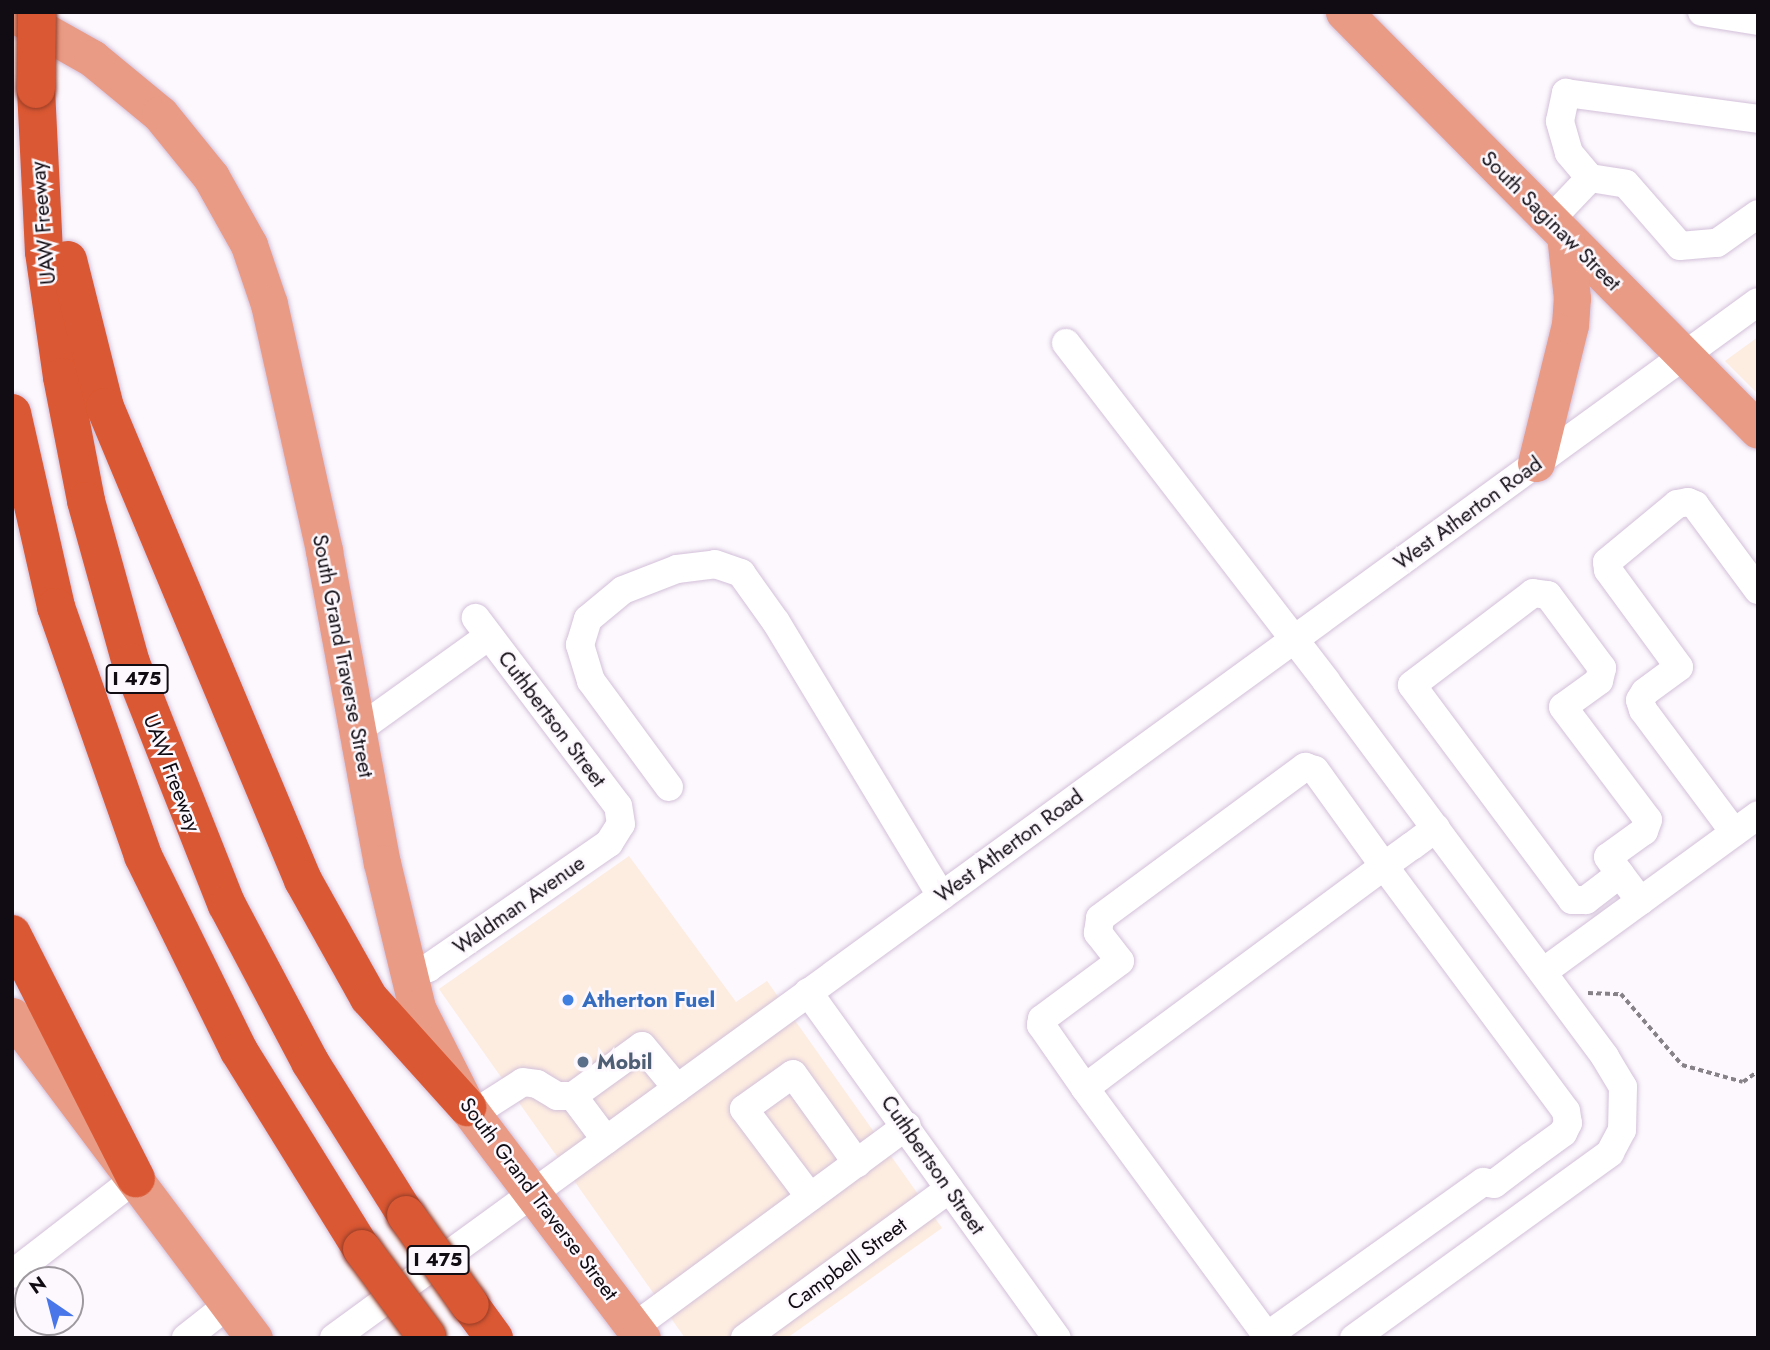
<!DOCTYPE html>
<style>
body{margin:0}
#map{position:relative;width:1770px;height:1350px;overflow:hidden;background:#fcf8fd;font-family:Jost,sans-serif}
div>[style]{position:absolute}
.commercial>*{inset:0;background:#fdece0}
.path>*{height:3.5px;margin-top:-1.75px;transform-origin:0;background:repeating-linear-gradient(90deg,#878288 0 5px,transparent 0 8.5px)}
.roads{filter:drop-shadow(0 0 2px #d3c0d9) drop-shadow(0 0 2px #d3c0d9)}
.minor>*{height:28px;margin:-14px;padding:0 14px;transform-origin:14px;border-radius:14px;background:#fff}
.major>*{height:37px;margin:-18.5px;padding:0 18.5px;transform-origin:18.5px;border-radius:18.5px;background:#e99b85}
.highway>*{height:38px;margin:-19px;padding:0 19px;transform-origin:19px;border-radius:19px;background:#da5833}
.bridges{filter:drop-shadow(0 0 2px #943d28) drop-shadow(0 0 2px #943d28)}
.highway-bridge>*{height:38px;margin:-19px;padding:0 19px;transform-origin:19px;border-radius:19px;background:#da5833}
.dots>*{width:19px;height:19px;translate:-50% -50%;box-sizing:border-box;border:4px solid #fcf8fd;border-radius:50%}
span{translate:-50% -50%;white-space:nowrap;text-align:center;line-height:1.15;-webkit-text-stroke:5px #fcf8fd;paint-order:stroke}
.shield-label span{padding:2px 5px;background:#fcf8fd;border:2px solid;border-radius:5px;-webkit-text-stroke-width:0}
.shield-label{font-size:19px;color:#110b13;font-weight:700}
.street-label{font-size:21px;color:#110b13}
.shop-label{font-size:21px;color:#366cbe;font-weight:700}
.left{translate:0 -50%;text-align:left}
.service-label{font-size:21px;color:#4e5e75;font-weight:700}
.frame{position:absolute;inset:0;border:14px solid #110b13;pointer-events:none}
.north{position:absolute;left:14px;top:1266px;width:70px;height:70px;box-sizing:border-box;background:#fcf8fd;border:2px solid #9e999f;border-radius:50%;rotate:325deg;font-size:19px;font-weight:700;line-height:28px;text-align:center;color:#110b13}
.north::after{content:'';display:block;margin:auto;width:24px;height:32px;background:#4977e9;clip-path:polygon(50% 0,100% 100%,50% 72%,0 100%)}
</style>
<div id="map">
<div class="commercial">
<div style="clip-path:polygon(1758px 337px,1758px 394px,1725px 361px)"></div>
<div style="clip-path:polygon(629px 856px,736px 1002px,767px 981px,942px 1228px,787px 1338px,685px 1338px,439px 989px)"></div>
</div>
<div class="path">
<div style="left:1588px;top:993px;width:33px;rotate:2deg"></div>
<div style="left:1621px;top:994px;width:94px;rotate:49.3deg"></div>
<div style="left:1682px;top:1065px;width:63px;rotate:15.6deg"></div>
<div style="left:1743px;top:1082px;width:19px;rotate:-36deg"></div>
</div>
<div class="roads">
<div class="minor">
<div style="left:1702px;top:12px;width:57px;rotate:9.1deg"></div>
<div style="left:1590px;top:178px;width:36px;rotate:9deg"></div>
<div style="left:1626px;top:184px;width:82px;rotate:48.9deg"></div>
<div style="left:1680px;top:246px;width:37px;rotate:-5deg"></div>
<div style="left:1717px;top:243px;width:50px;rotate:-35.3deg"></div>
<div style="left:1550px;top:220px;width:58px;rotate:-46.4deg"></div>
<div style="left:1590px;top:178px;width:33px;rotate:-130deg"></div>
<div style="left:1569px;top:153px;width:33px;rotate:-106deg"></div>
<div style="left:1560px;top:121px;width:29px;rotate:-78deg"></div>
<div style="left:1566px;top:93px;width:194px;rotate:7.7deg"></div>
<div style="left:1066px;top:343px;width:426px;rotate:52.4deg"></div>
<div style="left:1326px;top:681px;width:468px;rotate:53.4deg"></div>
<div style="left:1605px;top:1057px;width:35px;rotate:59deg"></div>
<div style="left:1623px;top:1087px;width:43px;rotate:91.3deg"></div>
<div style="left:1622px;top:1130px;width:26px;rotate:118deg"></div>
<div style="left:1610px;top:1153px;width:316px;rotate:144.1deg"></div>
<div style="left:358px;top:730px;width:161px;rotate:-35.7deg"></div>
<div style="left:669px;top:787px;width:132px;rotate:-126.3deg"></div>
<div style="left:591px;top:681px;width:38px;rotate:-107deg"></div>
<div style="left:580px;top:645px;width:27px;rotate:-73deg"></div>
<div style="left:588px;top:619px;width:45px;rotate:-39.6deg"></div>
<div style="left:623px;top:590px;width:58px;rotate:-21.3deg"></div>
<div style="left:677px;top:569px;width:38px;rotate:-7deg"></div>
<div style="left:715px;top:564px;width:28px;rotate:19deg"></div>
<div style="left:741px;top:573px;width:60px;rotate:54.5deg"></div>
<div style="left:776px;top:622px;width:320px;rotate:58.9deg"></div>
<div style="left:1734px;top:832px;width:152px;rotate:-126.7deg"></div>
<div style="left:1643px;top:710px;width:10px;rotate:-107deg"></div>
<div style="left:1640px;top:700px;width:9px;rotate:-58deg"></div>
<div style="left:1645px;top:692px;width:42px;rotate:-36.3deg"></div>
<div style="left:1679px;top:667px;width:120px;rotate:-126.2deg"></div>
<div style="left:1608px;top:570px;width:8px;rotate:-97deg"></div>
<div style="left:1607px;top:562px;width:91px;rotate:-39.6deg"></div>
<div style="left:1677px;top:504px;width:11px;rotate:-10deg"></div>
<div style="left:1688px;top:502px;width:8px;rotate:23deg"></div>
<div style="left:1695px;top:505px;width:106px;rotate:53.5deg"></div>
<div style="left:1620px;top:874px;width:43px;rotate:142.6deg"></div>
<div style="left:1586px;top:900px;width:14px;rotate:180deg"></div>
<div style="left:1572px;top:900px;width:268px;rotate:-126.7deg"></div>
<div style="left:1412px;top:685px;width:152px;rotate:-37.2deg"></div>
<div style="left:1533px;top:593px;width:15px;rotate:8deg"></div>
<div style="left:1548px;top:595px;width:91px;rotate:53.5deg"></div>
<div style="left:1602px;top:668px;width:13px;rotate:103deg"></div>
<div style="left:1599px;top:681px;width:44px;rotate:144.2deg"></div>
<div style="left:1563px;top:707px;width:141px;rotate:53deg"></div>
<div style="left:1648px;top:820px;width:12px;rotate:110deg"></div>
<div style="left:1644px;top:831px;width:44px;rotate:144.2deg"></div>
<div style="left:1608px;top:857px;width:21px;rotate:55deg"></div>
<div style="left:1620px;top:874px;width:34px;rotate:53deg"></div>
<div style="left:1543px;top:972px;width:266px;rotate:-36.1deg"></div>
<div style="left:407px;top:973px;width:22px;rotate:-13deg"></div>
<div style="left:428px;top:968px;width:220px;rotate:-34.6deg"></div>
<div style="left:609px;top:843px;width:22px;rotate:-58deg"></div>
<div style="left:621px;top:824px;width:18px;rotate:-99deg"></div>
<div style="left:618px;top:806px;width:236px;rotate:-127.1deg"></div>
<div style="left:808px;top:992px;width:426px;rotate:54.3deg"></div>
<div style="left:1085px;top:1088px;width:77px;rotate:-124.9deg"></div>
<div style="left:1041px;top:1025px;width:6px;rotate:-81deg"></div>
<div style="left:1042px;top:1019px;width:97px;rotate:-36.6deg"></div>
<div style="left:1120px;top:961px;width:36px;rotate:-128deg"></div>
<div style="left:1098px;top:933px;width:15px;rotate:-82deg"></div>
<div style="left:1100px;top:918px;width:255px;rotate:-36.4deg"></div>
<div style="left:1305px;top:767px;width:10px;rotate:17deg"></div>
<div style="left:1315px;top:770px;width:118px;rotate:54.3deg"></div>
<div style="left:1384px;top:866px;width:305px;rotate:53.4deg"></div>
<div style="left:1566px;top:1111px;width:12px;rotate:81deg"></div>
<div style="left:1568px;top:1123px;width:11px;rotate:117deg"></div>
<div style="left:1563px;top:1133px;width:39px;rotate:144deg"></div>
<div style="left:1531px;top:1156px;width:46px;rotate:142.9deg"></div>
<div style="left:1494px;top:1184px;width:11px;rotate:-170deg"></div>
<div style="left:1483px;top:1182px;width:265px;rotate:144.5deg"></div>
<div style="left:1267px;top:1336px;width:308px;rotate:-126.3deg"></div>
<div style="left:1085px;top:1088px;width:51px;rotate:-37.1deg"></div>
<div style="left:1126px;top:1057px;width:321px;rotate:-36.5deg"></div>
<div style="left:1384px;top:866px;width:34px;rotate:-36deg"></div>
<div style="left:1412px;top:846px;width:30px;rotate:-37deg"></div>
<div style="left:573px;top:1096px;width:85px;rotate:-35.9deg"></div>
<div style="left:642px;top:1046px;width:55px;rotate:50.2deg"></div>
<div style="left:473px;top:1114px;width:59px;rotate:-32.6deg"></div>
<div style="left:523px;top:1082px;width:14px;rotate:8deg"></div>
<div style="left:537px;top:1084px;width:23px;rotate:31deg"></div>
<div style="left:557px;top:1096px;width:16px"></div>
<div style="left:573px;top:1096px;width:55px;rotate:53.1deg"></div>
<div style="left:810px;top:1197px;width:110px;rotate:-126.9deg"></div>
<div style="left:744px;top:1109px;width:60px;rotate:-35.5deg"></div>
<div style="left:793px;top:1074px;width:110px;rotate:54.3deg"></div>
<div style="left:12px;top:1274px;width:157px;rotate:-37.7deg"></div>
<div style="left:634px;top:1327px;width:339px;rotate:-36.4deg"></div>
<div style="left:186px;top:1338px;width:55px;rotate:-38.3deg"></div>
<div style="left:334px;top:1338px;width:1761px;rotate:-36.04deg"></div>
<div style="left:745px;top:1338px;width:253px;rotate:-36.1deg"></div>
</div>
<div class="major">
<div style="left:1344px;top:12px;width:588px;rotate:45.28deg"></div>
<div style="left:12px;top:13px;width:92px;rotate:29.4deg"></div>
<div style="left:92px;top:58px;width:88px;rotate:39.5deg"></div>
<div style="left:160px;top:114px;width:81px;rotate:51deg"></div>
<div style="left:211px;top:177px;width:78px;rotate:60.8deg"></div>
<div style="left:249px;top:245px;width:62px;rotate:71.3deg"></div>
<div style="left:269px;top:304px;width:253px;rotate:77.4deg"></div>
<div style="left:324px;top:551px;width:317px;rotate:79.5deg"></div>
<div style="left:382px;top:863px;width:149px;rotate:76.4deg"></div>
<div style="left:417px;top:1008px;width:111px;rotate:63.2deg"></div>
<div style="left:467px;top:1107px;width:290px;rotate:52.9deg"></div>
<div style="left:1536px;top:463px;width:142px;rotate:-76.2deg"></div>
<div style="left:1570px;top:325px;width:27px;rotate:-86deg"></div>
<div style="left:1572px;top:298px;width:63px;rotate:-96.3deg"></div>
<div style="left:12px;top:1016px;width:403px;rotate:53.1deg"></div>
</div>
<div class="highway">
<div style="left:36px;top:89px;width:163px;rotate:87.2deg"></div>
<div style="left:44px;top:252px;width:126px;rotate:81.8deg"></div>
<div style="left:62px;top:377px;width:126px;rotate:79deg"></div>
<div style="left:86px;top:501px;width:168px;rotate:74.5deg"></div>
<div style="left:131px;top:663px;width:260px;rotate:68.4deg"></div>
<div style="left:227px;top:905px;width:178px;rotate:62.1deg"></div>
<div style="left:310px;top:1062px;width:181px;rotate:57.9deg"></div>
<div style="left:68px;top:260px;width:152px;rotate:75.9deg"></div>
<div style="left:105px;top:407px;width:513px;rotate:67.29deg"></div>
<div style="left:303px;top:880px;width:135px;rotate:60.8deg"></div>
<div style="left:369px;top:998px;width:147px;rotate:48deg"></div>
<div style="left:12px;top:413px;width:199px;rotate:77.2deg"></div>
<div style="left:56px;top:607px;width:264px;rotate:70.7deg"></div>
<div style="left:143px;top:856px;width:217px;rotate:63.8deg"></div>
<div style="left:239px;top:1051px;width:233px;rotate:58.2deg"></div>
<div style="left:12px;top:934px;width:274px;rotate:63.1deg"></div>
<div style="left:470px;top:1305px;width:41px;rotate:54deg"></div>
</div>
</div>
<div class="bridges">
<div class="highway-bridge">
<div style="left:36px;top:89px;width:77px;rotate:-89.3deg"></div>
<div style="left:406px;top:1215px;width:110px;rotate:54.6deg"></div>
<div style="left:362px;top:1249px;width:109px;rotate:53.5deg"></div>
</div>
</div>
<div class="dots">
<div style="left:568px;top:1000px;background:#3f7fe0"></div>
<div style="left:583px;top:1062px;background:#5c6f8a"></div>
</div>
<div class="shield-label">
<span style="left:137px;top:679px">I 475</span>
<span style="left:438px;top:1260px">I 475</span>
</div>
<div class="street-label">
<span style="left:1551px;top:221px;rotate:45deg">South Saginaw Street</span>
<span style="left:43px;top:223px;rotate:-95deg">UAW Freeway</span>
<span style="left:1468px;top:513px;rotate:-36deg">West Atherton Road</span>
<span style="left:343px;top:656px;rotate:79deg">South Grand Traverse Street</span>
<span style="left:552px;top:719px;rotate:53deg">Cuthbertson Street</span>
<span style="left:172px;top:773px;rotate:69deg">UAW Freeway</span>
<span style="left:1009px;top:846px;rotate:-36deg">West Atherton Road</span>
<span style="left:519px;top:905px;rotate:-35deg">Waldman Avenue</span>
<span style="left:933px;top:1165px;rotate:55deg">Cuthbertson Street</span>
<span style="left:539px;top:1199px;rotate:53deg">South Grand Traverse Street</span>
<span style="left:847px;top:1264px;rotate:-36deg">Campbell Street</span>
</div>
<div class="shop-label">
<span class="left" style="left:582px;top:1000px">Atherton Fuel</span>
</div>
<div class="service-label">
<span class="left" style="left:597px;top:1062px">Mobil</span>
</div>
<div class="frame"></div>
<div class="north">N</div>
</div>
